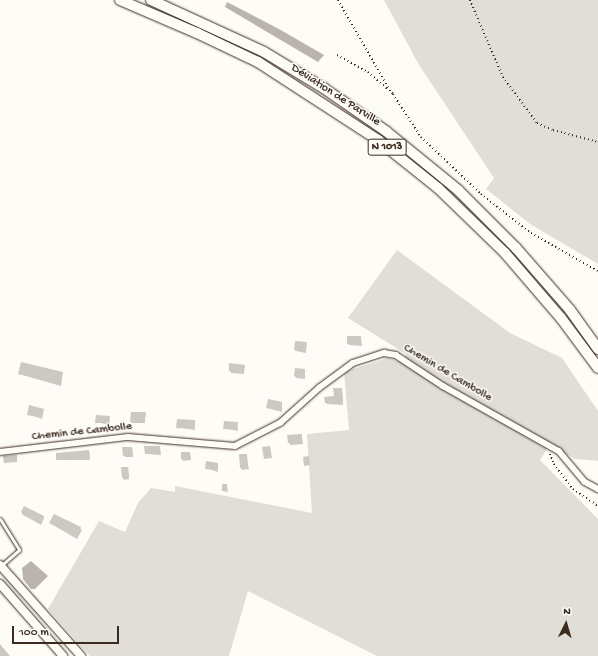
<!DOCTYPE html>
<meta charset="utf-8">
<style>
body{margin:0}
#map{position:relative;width:598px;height:656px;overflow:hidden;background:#fdfcf7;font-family:"Gochi Hand",sans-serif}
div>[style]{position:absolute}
.green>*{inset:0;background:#e1ded7}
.water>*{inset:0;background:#bbb4ad}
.shadow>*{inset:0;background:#0003}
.building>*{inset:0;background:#cdc8c2}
.path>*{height:1.5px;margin-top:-0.75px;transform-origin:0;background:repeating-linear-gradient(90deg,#3b2a1e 0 1px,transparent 0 4px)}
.roads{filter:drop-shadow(0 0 1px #3b2a1e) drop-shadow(0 0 1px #3b2a1e)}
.lane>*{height:3px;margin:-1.5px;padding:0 1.5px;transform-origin:1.5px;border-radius:1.5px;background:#fdfcf7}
.street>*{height:5.5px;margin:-2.75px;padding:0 2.75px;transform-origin:2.75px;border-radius:2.75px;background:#fdfcf7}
.secondary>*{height:8px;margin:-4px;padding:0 4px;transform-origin:4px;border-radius:4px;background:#fdfcf7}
.highway>*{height:10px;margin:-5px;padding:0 5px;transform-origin:5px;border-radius:5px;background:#fdfcf7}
span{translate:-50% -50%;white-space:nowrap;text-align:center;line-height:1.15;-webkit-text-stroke:3px #fdfcf7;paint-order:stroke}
.shield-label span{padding:1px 3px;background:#fdfcf7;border:1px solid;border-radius:3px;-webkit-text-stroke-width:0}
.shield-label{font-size:11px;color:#3b2a1e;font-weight:700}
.street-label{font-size:12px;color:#3b2a1e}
.north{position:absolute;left:546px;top:604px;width:40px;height:40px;-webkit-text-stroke:3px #fdfcf7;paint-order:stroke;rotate:5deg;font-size:11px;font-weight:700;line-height:16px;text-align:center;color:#3b2a1e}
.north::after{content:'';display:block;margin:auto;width:14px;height:18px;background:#3b2a1e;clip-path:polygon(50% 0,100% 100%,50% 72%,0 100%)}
.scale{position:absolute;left:12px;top:626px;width:107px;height:18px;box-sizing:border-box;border:2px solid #3b2a1e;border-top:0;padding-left:5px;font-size:12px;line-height:14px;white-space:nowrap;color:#3b2a1e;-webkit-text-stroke:3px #fdfcf7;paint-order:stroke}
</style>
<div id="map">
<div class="green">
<div style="clip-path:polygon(384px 0,598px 0,598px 264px,530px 224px,486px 189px,494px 178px,419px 65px)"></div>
<div style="clip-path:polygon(397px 250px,510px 333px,562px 358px,598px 411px,598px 461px,575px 459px,550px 444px,540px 460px,598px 519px,598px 656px,377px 656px,248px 591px,229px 656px,90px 656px,48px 609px,99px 521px,125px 532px,138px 503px,151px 488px,175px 492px,175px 486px,312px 513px,307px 434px,349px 430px,344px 372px,388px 358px,403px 363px,406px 354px,348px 318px)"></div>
</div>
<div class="water">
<div style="clip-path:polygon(227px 2px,279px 29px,324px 55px,318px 62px,225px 7px)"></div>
<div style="clip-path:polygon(31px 561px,48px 576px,35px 589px,31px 589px,23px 579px,22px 568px)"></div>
</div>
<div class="shadow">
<div style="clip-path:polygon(361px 337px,362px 346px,349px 345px,348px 344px)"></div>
<div style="clip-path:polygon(306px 343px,306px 353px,296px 351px,295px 350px)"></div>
<div style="clip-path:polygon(230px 364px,244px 365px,244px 374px,231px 373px)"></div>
<div style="clip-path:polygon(305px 370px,305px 379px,296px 378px,295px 376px)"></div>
<div style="clip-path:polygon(62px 373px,61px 386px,19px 374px)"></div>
<div style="clip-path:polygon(342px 390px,343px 405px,327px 404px,326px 402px)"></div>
<div style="clip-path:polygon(282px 403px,282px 412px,267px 408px)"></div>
<div style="clip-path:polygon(43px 410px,42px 419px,28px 414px)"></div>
<div style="clip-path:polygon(145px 413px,145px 423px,132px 423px,131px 421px)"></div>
<div style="clip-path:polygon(109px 417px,110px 425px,96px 422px)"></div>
<div style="clip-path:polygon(194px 421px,195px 430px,177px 427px)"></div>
<div style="clip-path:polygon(237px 423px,238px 431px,224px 428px)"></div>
<div style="clip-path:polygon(289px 436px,302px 437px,303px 444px,290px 445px)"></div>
<div style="clip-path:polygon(160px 447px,161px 455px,146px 454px)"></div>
<div style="clip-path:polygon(132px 448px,133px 457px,125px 457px,124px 455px)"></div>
<div style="clip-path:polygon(89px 451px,90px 460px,57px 460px,57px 454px)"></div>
<div style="clip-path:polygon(189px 453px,191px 460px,183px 461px,182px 459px)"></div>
<div style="clip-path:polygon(246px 455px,249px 469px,242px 470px,241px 468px)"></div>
<div style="clip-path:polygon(218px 464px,218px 472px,206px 468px)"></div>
<div style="clip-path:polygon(128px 468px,129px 479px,124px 480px,123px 478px)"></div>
<div style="clip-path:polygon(23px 514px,43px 516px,44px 518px,41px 525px)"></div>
<div style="clip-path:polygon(50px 523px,80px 528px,82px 530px,77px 539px)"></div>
</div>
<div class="building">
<div style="clip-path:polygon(347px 336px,361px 336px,361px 344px,347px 344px)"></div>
<div style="clip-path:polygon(295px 341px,307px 342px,306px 351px,294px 350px)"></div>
<div style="clip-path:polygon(21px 362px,63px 372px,61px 384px,18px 374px)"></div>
<div style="clip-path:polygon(229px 363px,245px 365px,244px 373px,229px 371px)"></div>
<div style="clip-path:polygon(295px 368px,305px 369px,304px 378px,294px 376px)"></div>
<div style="clip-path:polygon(333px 388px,342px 388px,343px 403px,325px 403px,324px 397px,334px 396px)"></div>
<div style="clip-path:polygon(268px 399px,282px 402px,281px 410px,266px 408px)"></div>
<div style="clip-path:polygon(29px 405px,44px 409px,42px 418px,27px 415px)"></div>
<div style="clip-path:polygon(131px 412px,146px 412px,145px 421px,130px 422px)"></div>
<div style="clip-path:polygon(96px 415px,110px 416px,109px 423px,95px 423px)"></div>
<div style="clip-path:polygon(177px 419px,195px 420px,195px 429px,176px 428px)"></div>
<div style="clip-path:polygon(224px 421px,238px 422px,237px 430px,223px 429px)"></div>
<div style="clip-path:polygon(302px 434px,302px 442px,288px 443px,287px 435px)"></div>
<div style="clip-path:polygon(144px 446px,160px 446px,160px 454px,145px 454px)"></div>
<div style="clip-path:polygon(270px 446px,272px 458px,264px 459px,262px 447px)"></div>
<div style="clip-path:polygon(122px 447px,132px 447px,133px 455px,123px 456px)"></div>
<div style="clip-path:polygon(89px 450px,90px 458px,56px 460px,56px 453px)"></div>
<div style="clip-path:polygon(181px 452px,190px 452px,191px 459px,181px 459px)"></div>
<div style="clip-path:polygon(239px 454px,247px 454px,248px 468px,240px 468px)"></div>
<div style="clip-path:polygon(14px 455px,17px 455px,17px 462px,4px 463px,3px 456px)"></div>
<div style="clip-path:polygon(309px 456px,310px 465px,304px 466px,303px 457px)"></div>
<div style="clip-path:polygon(206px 461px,218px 463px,218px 470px,205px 469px)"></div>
<div style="clip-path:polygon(121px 467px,128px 467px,129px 477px,122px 478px)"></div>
<div style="clip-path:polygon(222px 484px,227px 484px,228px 492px,222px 491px)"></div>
<div style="clip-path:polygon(24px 506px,44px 516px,40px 524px,23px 515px,21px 512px)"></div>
<div style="clip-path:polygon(54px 514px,81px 527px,76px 537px,49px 523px)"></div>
<div style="clip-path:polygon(0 644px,10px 656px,0 656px)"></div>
</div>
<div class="path">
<div style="left:338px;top:0;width:106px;rotate:60.1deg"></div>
<div style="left:470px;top:0;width:84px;rotate:66.8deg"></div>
<div style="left:503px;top:77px;width:57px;rotate:53.5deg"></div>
<div style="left:537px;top:123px;width:17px;rotate:24deg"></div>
<div style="left:553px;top:130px;width:47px;rotate:14.9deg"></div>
<div style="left:337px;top:55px;width:35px;rotate:29deg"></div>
<div style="left:368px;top:72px;width:33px;rotate:41deg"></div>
<div style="left:393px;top:94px;width:51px;rotate:56.9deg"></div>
<div style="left:421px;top:137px;width:83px;rotate:43.5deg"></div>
<div style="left:481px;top:194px;width:63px;rotate:38deg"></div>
<div style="left:531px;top:233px;width:77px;rotate:29.6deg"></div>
<div style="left:550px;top:454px;width:11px;rotate:68deg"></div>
<div style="left:554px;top:464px;width:31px;rotate:53deg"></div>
<div style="left:573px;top:489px;width:30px;rotate:34deg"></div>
</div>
<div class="roads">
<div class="lane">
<div style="left:0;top:519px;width:36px;rotate:58deg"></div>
<div style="left:19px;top:550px;width:23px;rotate:139deg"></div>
</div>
<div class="street">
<div style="left:0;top:452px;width:129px;rotate:-6.7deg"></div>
<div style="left:128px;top:437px;width:107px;rotate:4.8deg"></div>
<div style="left:235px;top:446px;width:51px;rotate:-27.1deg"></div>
<div style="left:280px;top:423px;width:52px;rotate:-41.9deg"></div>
<div style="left:319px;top:388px;width:42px;rotate:-36.3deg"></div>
<div style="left:353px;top:363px;width:33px;rotate:-18deg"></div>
<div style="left:384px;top:353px;width:12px;rotate:9deg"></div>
<div style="left:396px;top:355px;width:56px;rotate:33.4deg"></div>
<div style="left:443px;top:386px;width:133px;rotate:29.3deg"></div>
<div style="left:559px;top:451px;width:40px;rotate:50deg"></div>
<div style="left:585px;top:482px;width:15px;rotate:28deg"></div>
</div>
<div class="secondary">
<div style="left:0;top:565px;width:122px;rotate:48.3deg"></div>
<div style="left:0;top:584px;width:96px;rotate:48.8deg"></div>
</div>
<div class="highway">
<div style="left:120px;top:0;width:84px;rotate:23.2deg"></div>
<div style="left:197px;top:33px;width:68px;rotate:25.4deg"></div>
<div style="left:258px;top:62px;width:143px;rotate:33deg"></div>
<div style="left:378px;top:140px;width:77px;rotate:38.7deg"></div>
<div style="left:438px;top:188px;width:93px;rotate:44.1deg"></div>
<div style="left:505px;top:253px;width:86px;rotate:49.3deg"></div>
<div style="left:561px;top:318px;width:62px;rotate:53.5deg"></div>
<div style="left:151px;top:0;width:124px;rotate:24.7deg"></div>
<div style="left:264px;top:52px;width:71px;rotate:31.2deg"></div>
<div style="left:325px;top:89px;width:75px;rotate:34.7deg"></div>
<div style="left:387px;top:132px;width:92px;rotate:39.2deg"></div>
<div style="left:458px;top:190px;width:82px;rotate:45deg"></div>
<div style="left:516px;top:248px;width:82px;rotate:48.9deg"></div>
<div style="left:570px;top:310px;width:48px;rotate:54.3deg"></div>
</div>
</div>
<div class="shield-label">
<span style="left:387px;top:147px">N 1013</span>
</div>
<div class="street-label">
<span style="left:335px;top:96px;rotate:33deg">Déviation de Parville</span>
<span style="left:447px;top:374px;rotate:31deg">Chemin de Cambolle</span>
<span style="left:82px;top:433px;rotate:-6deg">Chemin de Cambolle</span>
</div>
<div class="north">N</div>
<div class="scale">100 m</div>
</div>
